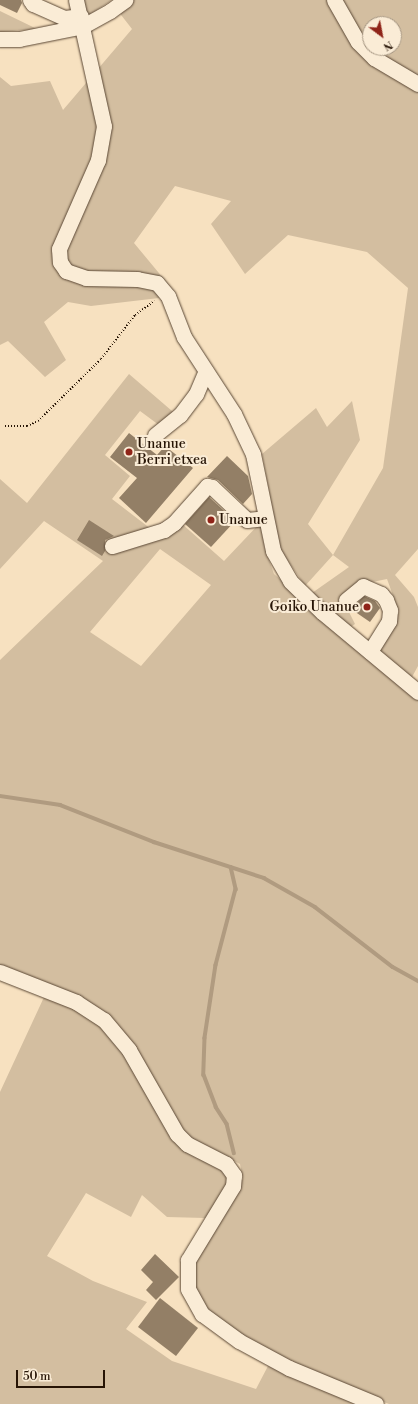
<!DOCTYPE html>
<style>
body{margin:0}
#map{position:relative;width:418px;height:1404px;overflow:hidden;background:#f7e1c0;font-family:"Libre Bodoni",serif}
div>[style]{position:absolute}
.green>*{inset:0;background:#d3bea0}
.stream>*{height:3.5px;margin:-1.75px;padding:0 1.75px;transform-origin:1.75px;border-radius:1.75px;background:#b09b80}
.building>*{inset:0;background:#937f66}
.path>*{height:2px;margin-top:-1px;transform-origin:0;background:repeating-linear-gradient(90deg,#261405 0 1px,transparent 0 3px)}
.roads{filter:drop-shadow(0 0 1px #5a4734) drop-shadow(0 0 1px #5a4734)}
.minor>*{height:15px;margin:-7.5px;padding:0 7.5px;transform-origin:7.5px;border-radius:7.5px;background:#faecd6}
.dots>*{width:11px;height:11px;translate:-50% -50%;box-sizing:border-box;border:2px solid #faecd6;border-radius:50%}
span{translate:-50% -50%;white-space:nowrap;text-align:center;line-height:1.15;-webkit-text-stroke:4px #faecd6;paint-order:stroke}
.poi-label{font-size:14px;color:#261405}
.left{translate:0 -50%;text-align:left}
.right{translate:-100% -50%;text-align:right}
.north{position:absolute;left:362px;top:16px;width:40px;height:40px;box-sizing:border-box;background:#faecd6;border:1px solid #a59682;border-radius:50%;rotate:148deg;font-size:11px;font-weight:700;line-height:16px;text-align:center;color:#261405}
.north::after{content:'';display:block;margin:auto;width:14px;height:18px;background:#8f2418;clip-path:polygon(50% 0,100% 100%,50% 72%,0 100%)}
.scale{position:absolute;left:16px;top:1370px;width:89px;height:18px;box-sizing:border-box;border:2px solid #261405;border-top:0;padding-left:5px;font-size:12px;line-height:14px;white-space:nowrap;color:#261405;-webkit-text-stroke:3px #faecd6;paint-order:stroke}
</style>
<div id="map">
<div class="green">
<div style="clip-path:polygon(82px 0,112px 0,86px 17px)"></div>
<div style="clip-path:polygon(134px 0,330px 0,351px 40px,418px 88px,418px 549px,395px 575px,414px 597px,418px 607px,418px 666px,412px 677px,379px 650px,399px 612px,387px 579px,358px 585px,342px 598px,355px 624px,349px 628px,312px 593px,349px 567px,333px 555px,305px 586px,280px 549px,262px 454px,316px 408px,327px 427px,352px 401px,360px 440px,308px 524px,333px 555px,383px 468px,408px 288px,367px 252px,288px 235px,245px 274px,211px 224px,231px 201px,175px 186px,134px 243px,173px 290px,159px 298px,91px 306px,68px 302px,44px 322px,66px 360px,45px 377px,8px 341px,0 345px,0 77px,11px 86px,50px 81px,63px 110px,132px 29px,118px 11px)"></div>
<div style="clip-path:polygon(341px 0,418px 0,418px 78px,379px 55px,373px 48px,394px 48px,394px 24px,370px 24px,370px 44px,361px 34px)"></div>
<div style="clip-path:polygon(0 11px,37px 29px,0 32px)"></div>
<div style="clip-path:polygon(evenodd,129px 374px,179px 417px,167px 431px,140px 411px,105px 455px,130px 476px,112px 499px,151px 529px,173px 516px,224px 561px,260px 523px,265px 549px,274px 574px,418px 698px,418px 1404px,389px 1404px,293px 1366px,207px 1313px,194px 1293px,193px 1268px,215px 1221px,243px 1179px,240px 1164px,185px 1136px,113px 1020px,0 967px,0 660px,103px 561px,44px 521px,0 569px,0 479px,27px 503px,129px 374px,160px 549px,211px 585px,141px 666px,90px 632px,160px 549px)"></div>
<div style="clip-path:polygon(45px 995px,83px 1011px,99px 1023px,118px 1045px,170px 1135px,220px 1167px,226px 1175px,227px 1187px,205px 1218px,167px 1217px,142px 1195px,131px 1217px,86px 1193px,47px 1256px,93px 1281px,147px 1302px,126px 1329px,172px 1361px,256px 1389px,268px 1366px,363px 1404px,0 1404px,0 1092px)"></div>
</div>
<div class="stream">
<div style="left:0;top:796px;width:61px;rotate:8.5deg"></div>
<div style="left:60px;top:805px;width:101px;rotate:21.5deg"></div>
<div style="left:154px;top:842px;width:116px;rotate:18.1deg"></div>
<div style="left:264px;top:878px;width:59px;rotate:29.6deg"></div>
<div style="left:315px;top:907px;width:98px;rotate:37.6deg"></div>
<div style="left:393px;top:967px;width:29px;rotate:29deg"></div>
<div style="left:231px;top:867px;width:23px;rotate:77deg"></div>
<div style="left:236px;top:889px;width:79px;rotate:104.7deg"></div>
<div style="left:216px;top:965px;width:74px;rotate:98.6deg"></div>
<div style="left:205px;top:1038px;width:37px;rotate:92deg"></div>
<div style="left:204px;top:1075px;width:34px;rotate:69deg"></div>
<div style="left:216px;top:1107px;width:20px;rotate:57deg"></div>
<div style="left:227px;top:1124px;width:30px;rotate:76deg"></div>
</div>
<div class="building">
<div style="clip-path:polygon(0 0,21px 0,22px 3px,17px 13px,0 5px)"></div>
<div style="clip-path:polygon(129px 433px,157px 455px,165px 446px,193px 468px,146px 523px,119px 498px,137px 478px,110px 457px)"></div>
<div style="clip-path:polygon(227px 456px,248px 476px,252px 494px,243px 504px,218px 480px,207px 477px)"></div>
<div style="clip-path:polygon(209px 497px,235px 521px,211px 547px,185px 524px)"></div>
<div style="clip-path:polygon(89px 520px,114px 536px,105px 540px,105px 551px,102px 556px,77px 540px)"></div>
<div style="clip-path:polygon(364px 596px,375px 601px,380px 608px,370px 622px,351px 609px)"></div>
<div style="clip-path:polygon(155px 1254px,179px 1277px,156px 1300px,146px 1290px,153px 1282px,141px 1270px)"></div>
<div style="clip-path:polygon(160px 1298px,198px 1328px,176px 1356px,138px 1327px)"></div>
</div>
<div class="path">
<div style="left:5px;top:426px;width:22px"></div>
<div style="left:27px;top:426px;width:12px;rotate:-24deg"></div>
<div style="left:38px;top:421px;width:88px;rotate:-44.5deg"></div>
<div style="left:101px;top:359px;width:56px;rotate:-52.3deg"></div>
<div style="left:135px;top:315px;width:24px;rotate:-36deg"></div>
</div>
<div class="roads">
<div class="minor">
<div style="left:30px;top:0;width:5px;rotate:53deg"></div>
<div style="left:33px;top:4px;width:35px;rotate:24deg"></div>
<div style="left:65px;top:18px;width:16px;rotate:-7deg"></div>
<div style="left:76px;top:0;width:129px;rotate:77.5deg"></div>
<div style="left:104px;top:126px;width:35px;rotate:100deg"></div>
<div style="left:98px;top:160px;width:97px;rotate:113.7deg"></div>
<div style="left:59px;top:249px;width:13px;rotate:86deg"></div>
<div style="left:60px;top:262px;width:11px;rotate:56deg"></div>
<div style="left:66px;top:271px;width:21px;rotate:19deg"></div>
<div style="left:86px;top:278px;width:51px;rotate:1.1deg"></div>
<div style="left:137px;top:279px;width:20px;rotate:11deg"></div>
<div style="left:157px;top:283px;width:17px;rotate:50deg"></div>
<div style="left:168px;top:296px;width:44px;rotate:68.7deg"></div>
<div style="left:184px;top:337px;width:92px;rotate:57deg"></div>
<div style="left:234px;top:414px;width:44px;rotate:64.6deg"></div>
<div style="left:253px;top:454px;width:99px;rotate:78.3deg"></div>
<div style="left:273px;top:551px;width:34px;rotate:60deg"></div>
<div style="left:290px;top:581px;width:45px;rotate:44.1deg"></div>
<div style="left:322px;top:612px;width:125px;rotate:39.8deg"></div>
<div style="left:334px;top:0;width:48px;rotate:60.3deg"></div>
<div style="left:358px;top:42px;width:23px;rotate:45deg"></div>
<div style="left:374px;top:58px;width:51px;rotate:30.6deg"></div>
<div style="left:0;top:39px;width:19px"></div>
<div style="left:19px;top:39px;width:65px;rotate:-11.5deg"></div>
<div style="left:83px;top:26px;width:31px;rotate:-29deg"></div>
<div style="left:110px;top:11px;width:19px;rotate:-36deg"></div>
<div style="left:155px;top:435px;width:32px;rotate:-39deg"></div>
<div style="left:180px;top:415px;width:26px;rotate:-53deg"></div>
<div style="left:196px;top:394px;width:25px;rotate:-67deg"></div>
<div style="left:112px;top:546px;width:54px;rotate:-17.1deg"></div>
<div style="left:164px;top:530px;width:12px;rotate:-35deg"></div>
<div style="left:174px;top:523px;width:50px;rotate:-48.3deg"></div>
<div style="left:207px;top:486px;width:5px;rotate:11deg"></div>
<div style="left:212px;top:487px;width:48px;rotate:43.3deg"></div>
<div style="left:247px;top:520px;width:18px;rotate:-6deg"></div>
<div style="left:346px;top:600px;width:22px;rotate:-39deg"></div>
<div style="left:363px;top:586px;width:20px;rotate:24deg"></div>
<div style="left:381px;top:594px;width:8px;rotate:50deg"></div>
<div style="left:386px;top:600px;width:11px;rotate:68deg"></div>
<div style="left:390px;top:610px;width:11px;rotate:95deg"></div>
<div style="left:389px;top:621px;width:36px;rotate:122deg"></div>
<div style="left:0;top:972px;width:82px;rotate:21.5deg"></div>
<div style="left:76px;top:1002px;width:33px;rotate:33deg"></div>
<div style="left:104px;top:1020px;width:39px;rotate:50deg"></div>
<div style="left:129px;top:1050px;width:97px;rotate:60.3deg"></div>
<div style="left:177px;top:1134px;width:14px;rotate:45deg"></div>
<div style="left:187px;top:1144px;width:44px;rotate:27.1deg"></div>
<div style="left:226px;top:1164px;width:14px;rotate:54deg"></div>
<div style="left:234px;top:1175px;width:11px;rotate:95deg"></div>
<div style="left:233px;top:1186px;width:87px;rotate:121.3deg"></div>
<div style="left:188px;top:1260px;width:29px;rotate:90deg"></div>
<div style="left:188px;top:1289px;width:29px;rotate:61deg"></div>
<div style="left:202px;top:1314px;width:46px;rotate:36.1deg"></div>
<div style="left:239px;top:1341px;width:57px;rotate:28.4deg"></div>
<div style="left:289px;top:1368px;width:94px;rotate:22.5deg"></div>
</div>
</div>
<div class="dots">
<div style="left:129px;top:452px;background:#8f2418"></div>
<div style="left:211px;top:520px;background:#8f2418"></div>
<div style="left:367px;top:607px;background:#8f2418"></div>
</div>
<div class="poi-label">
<span class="left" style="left:137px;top:452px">Unanue<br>Berri etxea</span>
<span class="left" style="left:219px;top:520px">Unanue</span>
<span class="right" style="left:359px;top:607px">Goiko Unanue</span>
</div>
<div class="north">N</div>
<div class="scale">50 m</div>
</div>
